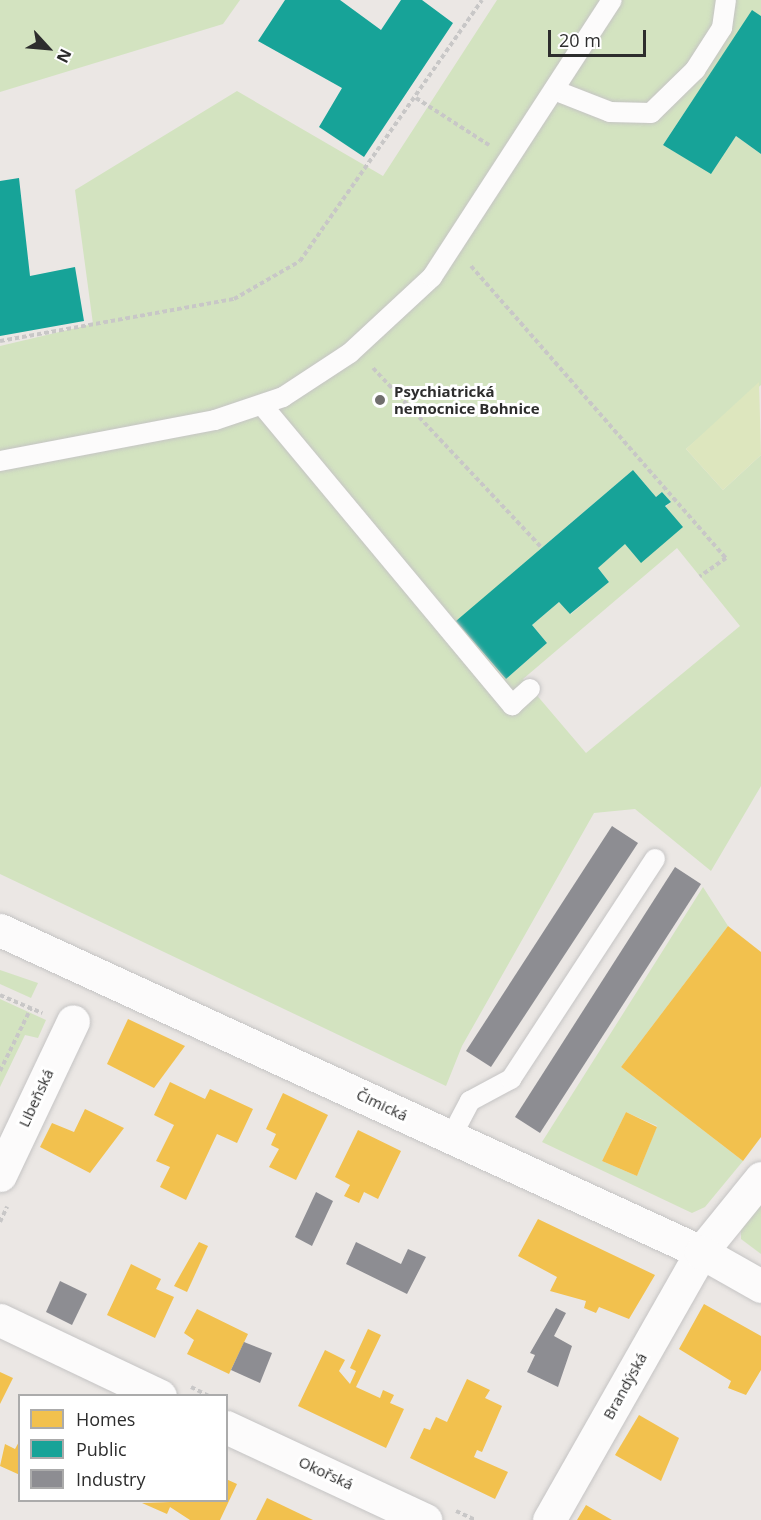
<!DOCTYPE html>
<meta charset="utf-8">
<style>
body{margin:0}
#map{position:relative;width:761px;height:1520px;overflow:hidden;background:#ebe7e4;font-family:"Open Sans",sans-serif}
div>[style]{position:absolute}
.green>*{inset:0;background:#d3e3c0}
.pitch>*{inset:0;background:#dde6be}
.homes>*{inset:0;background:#f2c14e}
.public>*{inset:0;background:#17a398}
.industry>*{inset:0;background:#8d8d92}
.path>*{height:4px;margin-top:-2px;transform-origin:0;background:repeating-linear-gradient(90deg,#c8c7c7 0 4.5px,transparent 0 7.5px)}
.roads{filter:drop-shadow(0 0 2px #c5c4c4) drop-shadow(0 0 2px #c5c4c4)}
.service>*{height:20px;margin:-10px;padding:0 10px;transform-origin:10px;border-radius:10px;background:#fcfbfb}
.minor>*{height:33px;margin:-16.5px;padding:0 16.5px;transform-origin:16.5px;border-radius:16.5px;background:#fcfbfb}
.tertiary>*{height:33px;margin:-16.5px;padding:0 16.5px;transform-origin:16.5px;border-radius:16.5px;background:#fcfbfb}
.dots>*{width:16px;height:16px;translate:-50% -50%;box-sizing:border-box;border:3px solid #fff;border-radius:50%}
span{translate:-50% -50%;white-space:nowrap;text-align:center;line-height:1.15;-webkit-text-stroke:6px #fff;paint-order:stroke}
.poi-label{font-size:15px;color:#2d2d2d;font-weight:700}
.left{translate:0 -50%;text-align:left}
.street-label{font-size:15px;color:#2d2d2d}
.legend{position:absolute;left:18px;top:1394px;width:210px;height:108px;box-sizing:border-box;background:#fff;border:2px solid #ababab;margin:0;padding:8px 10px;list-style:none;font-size:18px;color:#2d2d2d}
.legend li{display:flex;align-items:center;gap:12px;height:30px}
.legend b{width:30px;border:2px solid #ababab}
.north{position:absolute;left:18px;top:18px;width:60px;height:60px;-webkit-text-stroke:4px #fff;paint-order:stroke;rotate:116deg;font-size:16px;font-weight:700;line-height:24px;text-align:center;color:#2d2d2d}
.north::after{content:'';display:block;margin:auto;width:21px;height:27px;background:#2d2d2d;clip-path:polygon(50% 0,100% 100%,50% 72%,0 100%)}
.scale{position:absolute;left:548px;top:30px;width:98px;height:27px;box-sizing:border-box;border:3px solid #2d2d2d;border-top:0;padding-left:8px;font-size:18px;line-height:21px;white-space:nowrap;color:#2d2d2d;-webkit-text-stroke:4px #fff;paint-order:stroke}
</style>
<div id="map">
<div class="green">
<div style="clip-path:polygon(0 0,240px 0,223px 24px,0 92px)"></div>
<div style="clip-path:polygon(evenodd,497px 0,761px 0,761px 16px,752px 11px,663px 145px,711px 173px,736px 136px,761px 154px,761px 385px,686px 449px,723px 490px,761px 455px,761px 786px,711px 871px,635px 809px,594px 813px,462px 1046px,446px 1086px,0 874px,0 346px,93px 324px,75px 190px,237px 91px,383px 176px,497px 0,633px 470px,656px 497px,662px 492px,671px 502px,598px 568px,609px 582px,571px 614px,559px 602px,532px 625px,547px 643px,506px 679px,538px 551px,633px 470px,497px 0,677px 548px,740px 626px,586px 753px,523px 679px,677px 548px)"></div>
<div style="clip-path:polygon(evenodd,703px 887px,728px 926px,621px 1067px,743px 1161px,705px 1207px,692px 1213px,542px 1142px,703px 887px,626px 1112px,657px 1126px,637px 1176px,602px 1161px,626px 1112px)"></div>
<div style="clip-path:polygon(0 970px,38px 983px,31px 998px,0 984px)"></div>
<div style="clip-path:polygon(0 999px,46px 1020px,38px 1038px,25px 1035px,0 1087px)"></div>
<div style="clip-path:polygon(761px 1204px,761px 1254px,741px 1239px,741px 1230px)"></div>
</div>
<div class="pitch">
<div style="clip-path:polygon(759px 382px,761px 455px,723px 490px,686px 449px)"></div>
</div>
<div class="homes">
<div style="clip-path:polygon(728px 926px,761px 952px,761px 1137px,743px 1161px,621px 1067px)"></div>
<div style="clip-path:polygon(128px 1019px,185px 1046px,154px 1088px,107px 1064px)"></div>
<div style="clip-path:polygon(170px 1082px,205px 1099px,210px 1089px,253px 1109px,237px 1143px,217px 1134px,186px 1200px,160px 1187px,170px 1167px,156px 1161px,174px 1125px,154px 1115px)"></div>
<div style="clip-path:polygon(283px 1093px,328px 1115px,296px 1180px,269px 1167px,279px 1149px,271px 1145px,276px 1134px,266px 1129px)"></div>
<div style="clip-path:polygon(85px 1109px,124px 1128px,90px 1173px,40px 1147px,52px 1123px,74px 1132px)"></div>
<div style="clip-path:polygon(626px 1112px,657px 1127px,637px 1176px,602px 1161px)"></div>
<div style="clip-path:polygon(358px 1130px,401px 1151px,378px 1199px,364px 1192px,359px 1203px,344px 1196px,350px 1185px,335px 1177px)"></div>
<div style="clip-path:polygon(538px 1219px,655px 1275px,629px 1319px,599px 1307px,596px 1313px,584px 1308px,586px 1301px,550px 1291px,557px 1277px,518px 1256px)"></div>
<div style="clip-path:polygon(199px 1242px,208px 1246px,187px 1292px,174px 1286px)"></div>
<div style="clip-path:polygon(131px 1264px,161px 1279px,156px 1289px,174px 1297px,155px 1338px,107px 1315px)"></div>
<div style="clip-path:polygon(704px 1304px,761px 1336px,761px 1370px,746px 1395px,728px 1388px,731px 1381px,679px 1349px)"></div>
<div style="clip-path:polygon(197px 1309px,248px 1334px,229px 1374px,187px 1354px,194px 1340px,184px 1333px)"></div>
<div style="clip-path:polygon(368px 1329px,381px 1335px,356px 1387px,380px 1398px,383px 1390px,394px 1395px,390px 1403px,404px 1409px,386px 1448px,298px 1406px,325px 1350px,345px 1360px,339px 1371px,350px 1384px,356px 1371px,350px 1368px)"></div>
<div style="clip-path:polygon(0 1372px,13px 1378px,0 1404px)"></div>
<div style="clip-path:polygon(467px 1379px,490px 1390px,485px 1398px,502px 1406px,482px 1452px,477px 1450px,474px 1457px,508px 1472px,495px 1499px,410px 1458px,424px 1428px,430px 1430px,436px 1417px,447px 1422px)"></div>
<div style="clip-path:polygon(639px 1415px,679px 1438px,661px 1481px,615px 1455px)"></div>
<div style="clip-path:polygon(20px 1440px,20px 1475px,0 1466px,5px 1444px,15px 1449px)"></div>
<div style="clip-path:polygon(226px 1479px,237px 1484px,220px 1520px,190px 1520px,170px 1507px,167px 1514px,142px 1503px,226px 1500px)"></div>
<div style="clip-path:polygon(267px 1498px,313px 1520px,256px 1520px)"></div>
<div style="clip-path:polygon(586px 1505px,612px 1520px,618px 1520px,577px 1520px)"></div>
</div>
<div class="public">
<div style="clip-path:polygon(285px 0,340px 0,381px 30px,401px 0,422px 0,453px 23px,364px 157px,319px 127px,342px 88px,258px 41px)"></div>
<div style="clip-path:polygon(752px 10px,761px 16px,761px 154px,736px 136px,711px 174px,663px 145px)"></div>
<div style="clip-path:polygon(19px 178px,30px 276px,75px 267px,84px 321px,0 336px,0 181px)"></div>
<div style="clip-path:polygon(633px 470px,656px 497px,662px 492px,671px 502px,665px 506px,683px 527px,641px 563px,625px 544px,598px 568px,609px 582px,570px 614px,559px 602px,532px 625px,547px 643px,506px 679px,456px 621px)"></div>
</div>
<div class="industry">
<div style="clip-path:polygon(612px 826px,638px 843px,491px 1067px,466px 1051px)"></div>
<div style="clip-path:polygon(675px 867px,701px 884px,540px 1133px,515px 1117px)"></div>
<div style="clip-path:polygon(316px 1192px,333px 1201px,312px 1246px,295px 1237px)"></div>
<div style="clip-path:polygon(356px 1242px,401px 1264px,408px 1249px,426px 1257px,407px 1294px,346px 1264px)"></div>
<div style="clip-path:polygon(60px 1281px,87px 1294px,72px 1325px,46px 1312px)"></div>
<div style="clip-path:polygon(556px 1308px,566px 1313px,554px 1336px,572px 1346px,558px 1387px,527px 1372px,535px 1355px,530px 1353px)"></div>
<div style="clip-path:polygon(244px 1342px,272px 1353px,260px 1383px,231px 1370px)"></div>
</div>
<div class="path">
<div style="left:416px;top:98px;width:87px;rotate:32.8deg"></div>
<div style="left:471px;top:266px;width:388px;rotate:48.9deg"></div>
<div style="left:726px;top:558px;width:32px;rotate:145deg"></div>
<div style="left:0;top:341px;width:238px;rotate:-10.2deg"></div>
<div style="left:234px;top:299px;width:76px;rotate:-29.9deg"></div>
<div style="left:300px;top:261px;width:318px;rotate:-55.1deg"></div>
<div style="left:373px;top:368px;width:247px;rotate:46.8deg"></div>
<div style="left:0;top:995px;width:46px;rotate:23.2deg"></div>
<div style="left:0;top:1071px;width:70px;rotate:-63.8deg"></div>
<div style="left:0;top:1222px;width:17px;rotate:-65deg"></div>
<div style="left:191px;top:1387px;width:20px;rotate:27deg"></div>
<div style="left:456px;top:1511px;width:21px;rotate:25deg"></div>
</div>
<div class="roads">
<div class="service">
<div style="left:554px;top:90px;width:60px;rotate:21.4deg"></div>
<div style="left:610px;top:112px;width:41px;rotate:1.4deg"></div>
<div style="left:651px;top:113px;width:62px;rotate:-44.3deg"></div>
<div style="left:695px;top:70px;width:50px;rotate:-57.3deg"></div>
<div style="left:722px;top:28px;width:28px;rotate:-82deg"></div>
<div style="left:262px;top:405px;width:391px;rotate:50.2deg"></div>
<div style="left:512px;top:705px;width:24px;rotate:-42deg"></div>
<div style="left:0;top:461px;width:219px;rotate:-10.8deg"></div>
<div style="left:215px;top:420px;width:72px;rotate:-18.7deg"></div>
<div style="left:283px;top:397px;width:80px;rotate:-33.3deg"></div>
<div style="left:350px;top:353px;width:112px;rotate:-42.8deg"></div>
<div style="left:432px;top:277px;width:330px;rotate:-57deg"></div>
<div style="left:451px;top:1137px;width:41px;rotate:-62.2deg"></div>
<div style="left:470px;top:1101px;width:47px;rotate:-28.2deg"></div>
<div style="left:511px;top:1079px;width:263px;rotate:-56.8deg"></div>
</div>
<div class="minor">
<div style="left:0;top:1175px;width:170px;rotate:-64.6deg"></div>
<div style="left:0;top:1320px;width:177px;rotate:25.4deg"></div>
<div style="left:226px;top:1427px;width:220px;rotate:25deg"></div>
<div style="left:549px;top:1520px;width:308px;rotate:-60.4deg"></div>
<div style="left:701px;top:1252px;width:95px;rotate:-51deg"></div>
</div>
<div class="tertiary">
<div style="left:0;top:930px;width:771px;rotate:24.67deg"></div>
<div style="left:701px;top:1252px;width:69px;rotate:29.5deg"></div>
</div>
</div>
<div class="dots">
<div style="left:380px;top:400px;background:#706e6d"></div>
</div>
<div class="poi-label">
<span class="left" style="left:394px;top:400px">Psychiatrická<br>nemocnice Bohnice</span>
</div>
<div class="street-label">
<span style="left:36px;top:1098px;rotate:-65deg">Libeňská</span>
<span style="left:382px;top:1105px;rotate:25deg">Čimická</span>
<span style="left:625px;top:1386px;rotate:-61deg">Brandýská</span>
<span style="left:326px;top:1473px;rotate:25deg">Okořská</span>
</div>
<ul class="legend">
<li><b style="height:16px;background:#f2c14e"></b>Homes</li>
<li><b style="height:16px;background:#17a398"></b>Public</li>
<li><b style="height:16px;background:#8d8d92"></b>Industry</li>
</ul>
<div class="north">N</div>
<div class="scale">20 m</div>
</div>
